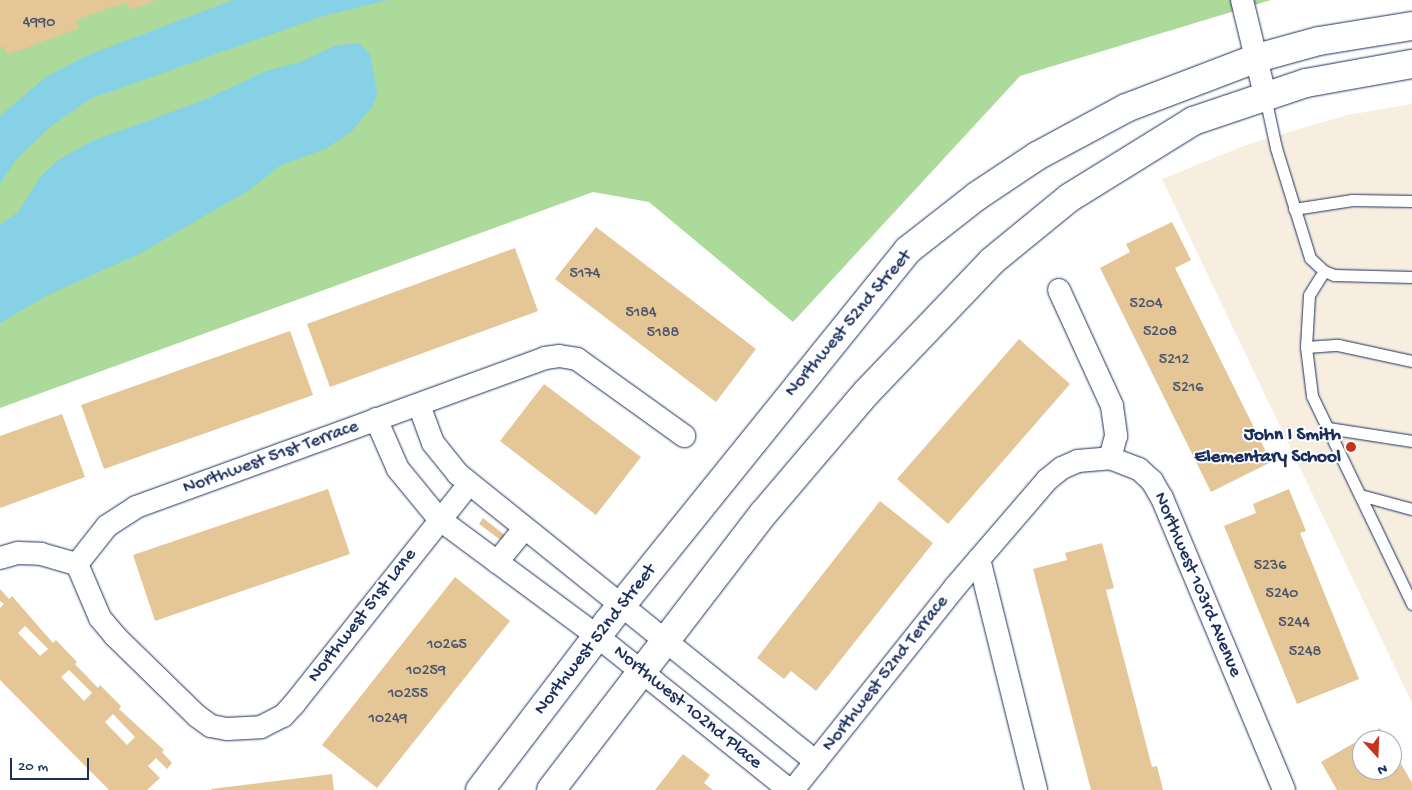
<!DOCTYPE html>
<style>
body{margin:0}
#map{position:relative;width:1412px;height:790px;overflow:hidden;background:#fff;font-family:"Gochi Hand",sans-serif}
div>[style]{position:absolute}
.built>*{inset:0;background:#f7eee0}
.green>*{inset:0;background:#abda9a}
.water>*{inset:0;background:#86d1e6}
.building>*{inset:0;background:#e4c697}
.roads{filter:drop-shadow(0 0 1px #1b2f5e) drop-shadow(0 0 1px #1b2f5e)}
.lane>*{height:11px;margin:-5.5px;padding:0 5.5px;transform-origin:5.5px;border-radius:5.5px;background:#fff}
.street>*{height:22px;margin:-11px;padding:0 11px;transform-origin:11px;border-radius:11px;background:#fff}
.secondary>*{height:28px;margin:-14px;padding:0 14px;transform-origin:14px;border-radius:14px;background:#fff}
.dots>*{width:14px;height:14px;translate:-50% -50%;box-sizing:border-box;border:2px solid #fff;border-radius:50%}
span{translate:-50% -50%;white-space:nowrap;text-align:center;line-height:1.15;-webkit-text-stroke:4px #fff;paint-order:stroke}
.number-label{font-size:16px;color:#4d556c}
.number-label span{-webkit-text-stroke-width:0}
.street-label{font-size:19px;color:#1b2f5e}
.poi-label{font-size:19px;color:#1b2f5e;font-weight:700}
.right{translate:-100% -50%;text-align:right}
.north{position:absolute;left:1352px;top:730px;width:50px;height:50px;box-sizing:border-box;background:#fff;border:1px solid #a4acbf;border-radius:50%;rotate:160deg;font-size:14px;font-weight:700;line-height:20px;text-align:center;color:#1b2f5e}
.north::after{content:'';display:block;margin:auto;width:18px;height:22px;background:#c8321e;clip-path:polygon(50% 0,100% 100%,50% 72%,0 100%)}
.scale{position:absolute;left:10px;top:758px;width:79px;height:22px;box-sizing:border-box;border:2px solid #1b2f5e;border-top:0;padding-left:6px;font-size:15px;line-height:18px;white-space:nowrap;color:#1b2f5e;-webkit-text-stroke:4px #fff;paint-order:stroke}
</style>
<div id="map">
<div class="built">
<div style="clip-path:polygon(1412px 104px,1412px 703px,1162px 179px,1246px 145px,1347px 115px)"></div>
</div>
<div class="green">
<div style="clip-path:polygon(120px 0,1271px 0,1020px 76px,793px 322px,649px 202px,593px 192px,0 408px,0 46px)"></div>
</div>
<div class="water">
<div style="clip-path:polygon(233px 0,388px 0,323px 16px,90px 99px,50px 127px,15px 161px,0 184px,0 116px,47px 76px,86px 56px)"></div>
<div style="clip-path:polygon(359px 43px,370px 54px,377px 92px,373px 106px,351px 132px,325px 149px,281px 165px,249px 190px,141px 253px,48px 295px,0 323px,0 225px,18px 212px,41px 176px,57px 161px,90px 142px,204px 100px,266px 71px,301px 62px,334px 46px)"></div>
</div>
<div class="building">
<div style="clip-path:polygon(0 0,156px 0,130px 10px,127px 2px,76px 20px,79px 28px,7px 55px,3px 46px,0 47px)"></div>
<div style="clip-path:polygon(1172px 222px,1191px 260px,1175px 268px,1271px 462px,1211px 492px,1100px 268px,1130px 252px,1126px 244px)"></div>
<div style="clip-path:polygon(596px 227px,756px 349px,716px 402px,555px 279px)"></div>
<div style="clip-path:polygon(515px 248px,538px 311px,330px 387px,307px 324px)"></div>
<div style="clip-path:polygon(290px 331px,313px 395px,104px 469px,81px 405px)"></div>
<div style="clip-path:polygon(1019px 339px,1070px 384px,948px 524px,897px 479px)"></div>
<div style="clip-path:polygon(544px 384px,641px 457px,596px 515px,500px 441px)"></div>
<div style="clip-path:polygon(62px 414px,85px 477px,0 508px,0 436px)"></div>
<div style="clip-path:polygon(328px 489px,350px 554px,155px 621px,133px 555px)"></div>
<div style="clip-path:polygon(1289px 489px,1306px 531px,1300px 533px,1359px 679px,1297px 704px,1224px 526px,1256px 513px,1253px 504px)"></div>
<div style="clip-path:polygon(880px 501px,933px 543px,816px 691px,791px 671px,784px 679px,757px 658px)"></div>
<div style="clip-path:polygon(483px 518px,506px 536px,502px 541px,479px 524px)"></div>
<div style="clip-path:polygon(1102px 543px,1114px 588px,1106px 590px,1152px 767px,1157px 766px,1163px 790px,1091px 790px,1033px 569px,1067px 560px,1065px 553px)"></div>
<div style="clip-path:polygon(455px 577px,510px 621px,377px 788px,322px 745px)"></div>
<div style="clip-path:polygon(evenodd,0 589px,9px 599px,12px 596px,53px 643px,56px 640px,77px 662px,75px 664px,98px 688px,100px 685px,121px 706px,119px 709px,164px 750px,162px 752px,172px 763px,167px 769px,156px 758px,148px 766px,160px 778px,147px 790px,109px 790px,0 680px,0 608px,4px 604px,0 601px,0 589px,25px 626px,48px 649px,40px 656px,18px 633px,25px 626px,0 589px,69px 670px,92px 693px,84px 701px,61px 677px,69px 670px,0 589px,113px 714px,135px 737px,127px 745px,105px 722px,113px 714px)"></div>
<div style="clip-path:polygon(1380px 728px,1387px 740px,1362px 740px,1362px 770px,1392px 770px,1392px 748px,1412px 783px,1412px 790px,1337px 790px,1321px 762px)"></div>
<div style="clip-path:polygon(683px 754px,710px 775px,704px 783px,713px 790px,655px 790px)"></div>
<div style="clip-path:polygon(332px 774px,334px 790px,212px 790px,211px 789px)"></div>
</div>
<div class="roads">
<div class="lane">
<div style="left:1265px;top:97px;width:52px;rotate:77.8deg"></div>
<div style="left:1276px;top:148px;width:115px;rotate:72.8deg"></div>
<div style="left:1310px;top:258px;width:19px;rotate:43deg"></div>
<div style="left:1324px;top:271px;width:11px;rotate:22deg"></div>
<div style="left:1334px;top:275px;width:78px;rotate:1.5deg"></div>
<div style="left:1294px;top:209px;width:59px;rotate:-8.8deg"></div>
<div style="left:1352px;top:200px;width:60px;rotate:1deg"></div>
<div style="left:1324px;top:271px;width:28px;rotate:122deg"></div>
<div style="left:1309px;top:295px;width:52px;rotate:93.3deg"></div>
<div style="left:1306px;top:347px;width:49px;rotate:83deg"></div>
<div style="left:1312px;top:396px;width:231px;rotate:64.3deg"></div>
<div style="left:1306px;top:347px;width:32px;rotate:-4deg"></div>
<div style="left:1338px;top:345px;width:76px;rotate:12.2deg"></div>
<div style="left:1328px;top:428px;width:85px;rotate:8.8deg"></div>
<div style="left:1360px;top:495px;width:54px;rotate:15.1deg"></div>
</div>
<div class="street">
<div style="left:1242px;top:0;width:98px;rotate:76.4deg"></div>
<div style="left:1059px;top:290px;width:128px;rotate:65.4deg"></div>
<div style="left:1112px;top:406px;width:30px;rotate:82deg"></div>
<div style="left:1116px;top:436px;width:23px;rotate:105deg"></div>
<div style="left:1110px;top:458px;width:31px;rotate:21deg"></div>
<div style="left:1139px;top:469px;width:18px;rotate:43deg"></div>
<div style="left:1152px;top:481px;width:20px;rotate:60deg"></div>
<div style="left:1162px;top:498px;width:316px;rotate:67.3deg"></div>
<div style="left:419px;top:405px;width:40px;rotate:69.8deg"></div>
<div style="left:433px;top:443px;width:40px;rotate:51deg"></div>
<div style="left:458px;top:474px;width:459px;rotate:38.8deg"></div>
<div style="left:376px;top:419px;width:55px;rotate:66.3deg"></div>
<div style="left:398px;top:469px;width:65px;rotate:50.6deg"></div>
<div style="left:439px;top:519px;width:197px;rotate:36.5deg"></div>
<div style="left:597px;top:636px;width:246px;rotate:38.7deg"></div>
<div style="left:0;top:558px;width:19px;rotate:-16deg"></div>
<div style="left:18px;top:553px;width:23px;rotate:2deg"></div>
<div style="left:41px;top:554px;width:37px;rotate:16deg"></div>
<div style="left:77px;top:564px;width:48px;rotate:-51.7deg"></div>
<div style="left:107px;top:526px;width:35px;rotate:-33deg"></div>
<div style="left:136px;top:507px;width:435px;rotate:-20deg"></div>
<div style="left:545px;top:358px;width:14px;rotate:-8deg"></div>
<div style="left:559px;top:356px;width:18px;rotate:9deg"></div>
<div style="left:577px;top:359px;width:132px;rotate:35.7deg"></div>
<div style="left:979px;top:559px;width:238px;rotate:76.1deg"></div>
<div style="left:497px;top:562px;width:43px;rotate:-50.7deg"></div>
<div style="left:77px;top:564px;width:59px;rotate:66.9deg"></div>
<div style="left:100px;top:618px;width:23px;rotate:50deg"></div>
<div style="left:115px;top:636px;width:115px;rotate:44.3deg"></div>
<div style="left:197px;top:716px;width:17px;rotate:36deg"></div>
<div style="left:211px;top:726px;width:16px;rotate:11deg"></div>
<div style="left:227px;top:729px;width:34px;rotate:-3deg"></div>
<div style="left:261px;top:727px;width:25px;rotate:-27deg"></div>
<div style="left:283px;top:716px;width:16px;rotate:-47deg"></div>
<div style="left:294px;top:704px;width:281px;rotate:-51.5deg"></div>
<div style="left:793px;top:790px;width:260px;rotate:-51.4deg"></div>
<div style="left:955px;top:587px;width:141px;rotate:-49.3deg"></div>
<div style="left:1047px;top:480px;width:19px;rotate:-39deg"></div>
<div style="left:1062px;top:468px;width:17px;rotate:-24deg"></div>
<div style="left:1078px;top:461px;width:32px;rotate:-5deg"></div>
</div>
<div class="secondary">
<div style="left:480px;top:790px;width:210px;rotate:-52.7deg"></div>
<div style="left:607px;top:623px;width:479px;rotate:-51.1deg"></div>
<div style="left:908px;top:250px;width:88px;rotate:-38deg"></div>
<div style="left:977px;top:196px;width:72px;rotate:-33.7deg"></div>
<div style="left:1037px;top:156px;width:101px;rotate:-28.3deg"></div>
<div style="left:1126px;top:108px;width:140px;rotate:-20.9deg"></div>
<div style="left:1257px;top:58px;width:64px;rotate:-15.3deg"></div>
<div style="left:1319px;top:41px;width:94px;rotate:-9.2deg"></div>
<div style="left:551px;top:790px;width:348px;rotate:-52.5deg"></div>
<div style="left:763px;top:514px;width:160px;rotate:-49.6deg"></div>
<div style="left:867px;top:392px;width:181px;rotate:-46.3deg"></div>
<div style="left:992px;top:261px;width:99px;rotate:-39.3deg"></div>
<div style="left:1069px;top:198px;width:146px;rotate:-31.8deg"></div>
<div style="left:1193px;top:121px;width:119px;rotate:-18.6deg"></div>
<div style="left:1306px;top:83px;width:108px;rotate:-10.2deg"></div>
</div>
</div>
<div class="dots">
<div style="left:1351px;top:447px;background:#c8321e"></div>
</div>
<div class="number-label">
<span style="left:39px;top:24px">4990</span>
<span style="left:585px;top:275px">5174</span>
<span style="left:1146px;top:305px">5204</span>
<span style="left:641px;top:314px">5184</span>
<span style="left:1160px;top:333px">5208</span>
<span style="left:663px;top:334px">5188</span>
<span style="left:1174px;top:361px">5212</span>
<span style="left:1188px;top:389px">5216</span>
<span style="left:1270px;top:567px">5236</span>
<span style="left:1282px;top:595px">5240</span>
<span style="left:1294px;top:624px">5244</span>
<span style="left:447px;top:646px">10265</span>
<span style="left:1305px;top:653px">5248</span>
<span style="left:426px;top:672px">10259</span>
<span style="left:408px;top:695px">10255</span>
<span style="left:388px;top:720px">10249</span>
</div>
<div class="street-label">
<span style="left:849px;top:324px;rotate:-50deg">Northwest 52nd Street</span>
<span style="left:271px;top:458px;rotate:-20deg">Northwest 51st Terrace</span>
<span style="left:1197px;top:585px;rotate:67deg">Northwest 103rd Avenue</span>
<span style="left:363px;top:616px;rotate:-52deg">Northwest 51st Lane</span>
<span style="left:596px;top:640px;rotate:-52deg">Northwest 52nd Street</span>
<span style="left:886px;top:674px;rotate:-52deg">Northwest 52nd Terrace</span>
<span style="left:687px;top:708px;rotate:39deg">Northwest 102nd Place</span>
</div>
<div class="poi-label">
<span class="right" style="left:1341px;top:447px">John I Smith<br>Elementary School</span>
</div>
<div class="north">N</div>
<div class="scale">20 m</div>
</div>
